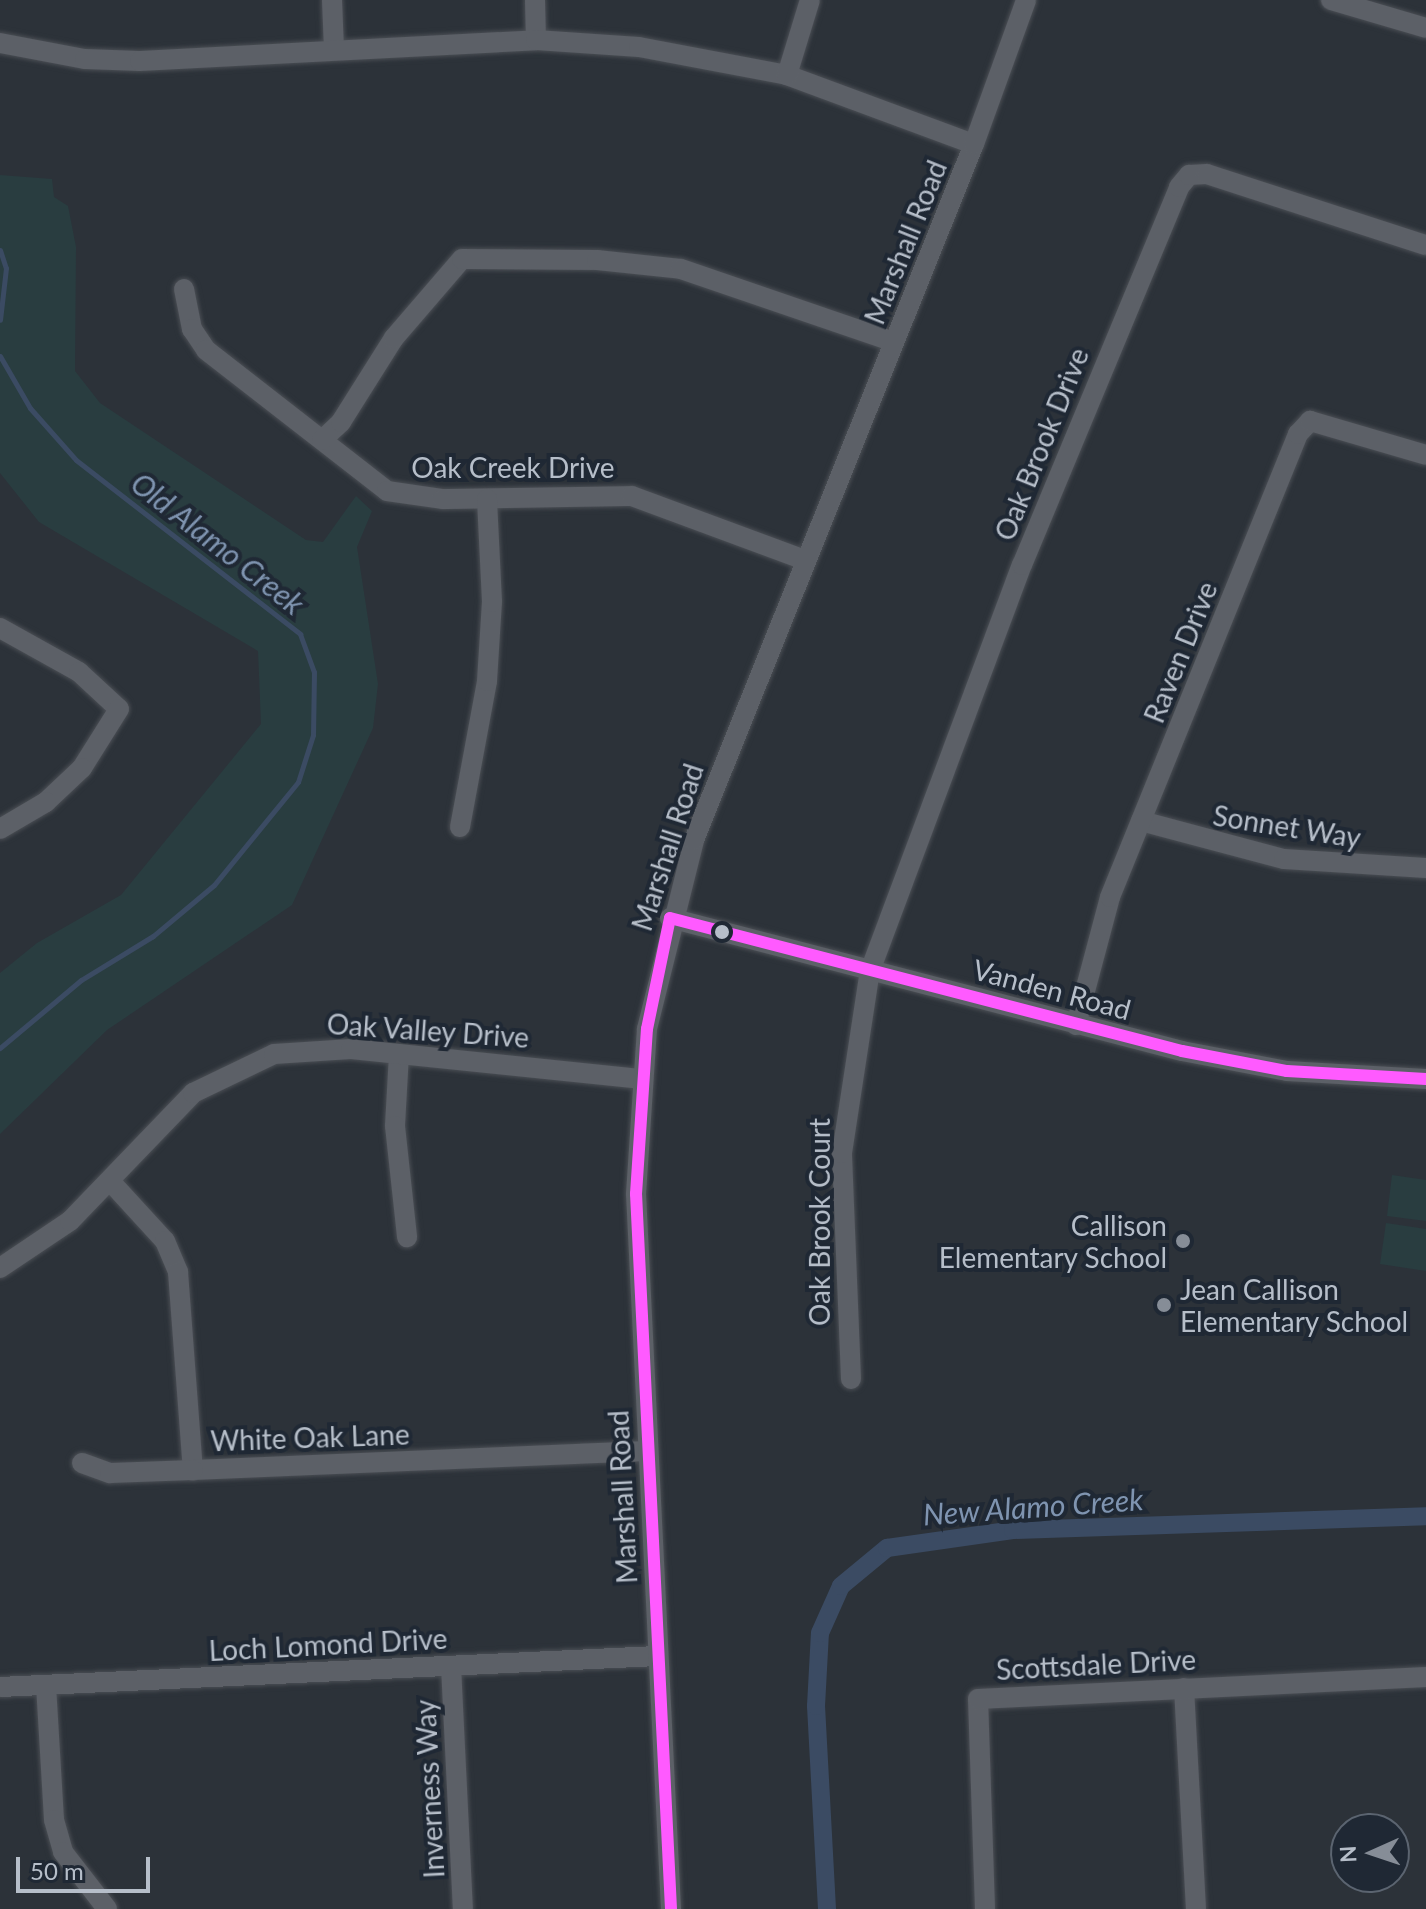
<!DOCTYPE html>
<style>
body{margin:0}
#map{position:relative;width:1426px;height:1909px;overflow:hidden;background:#2c3239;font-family:Lato,sans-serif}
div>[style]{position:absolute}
.green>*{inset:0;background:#293d40}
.stream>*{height:5px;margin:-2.5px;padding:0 2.5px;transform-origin:2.5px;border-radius:2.5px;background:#3b4b63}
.canal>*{height:18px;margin:-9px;padding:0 9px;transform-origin:9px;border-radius:9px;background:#3b4b63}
.roads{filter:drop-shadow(0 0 2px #4a4e54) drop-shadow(0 0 2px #4a4e54)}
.minor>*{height:20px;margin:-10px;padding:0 10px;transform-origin:10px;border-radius:10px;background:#5c6067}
.bus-1>*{height:12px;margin:-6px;padding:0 6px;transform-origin:6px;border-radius:6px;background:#ff5aff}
.dots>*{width:22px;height:22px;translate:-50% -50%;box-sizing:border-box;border:4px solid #1f2834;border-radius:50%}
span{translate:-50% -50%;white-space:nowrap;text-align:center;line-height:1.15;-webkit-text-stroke:8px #1f2834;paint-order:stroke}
.street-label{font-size:28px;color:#b6bec9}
.poi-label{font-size:28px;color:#b6bec9}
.right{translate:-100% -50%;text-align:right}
.left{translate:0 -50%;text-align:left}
.water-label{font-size:30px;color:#7f94b0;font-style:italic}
.north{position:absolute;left:1330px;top:1813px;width:80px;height:80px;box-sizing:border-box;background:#1f2834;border:2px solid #5b6470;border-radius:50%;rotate:267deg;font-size:22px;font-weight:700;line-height:32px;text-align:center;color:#b6bec9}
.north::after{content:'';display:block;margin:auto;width:28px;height:36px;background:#868d97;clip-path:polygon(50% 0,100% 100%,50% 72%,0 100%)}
.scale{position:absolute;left:16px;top:1857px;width:134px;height:36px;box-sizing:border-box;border:4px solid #b6bec9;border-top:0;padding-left:10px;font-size:24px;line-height:28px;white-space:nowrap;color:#b6bec9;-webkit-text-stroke:6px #1f2834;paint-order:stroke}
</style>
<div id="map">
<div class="green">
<div style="clip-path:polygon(0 175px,52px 179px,54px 197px,68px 206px,76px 247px,75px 371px,100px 403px,306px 540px,323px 542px,356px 496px,372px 511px,357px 547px,378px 684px,373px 728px,292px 905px,107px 1030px,0 1134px,0 973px,37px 943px,121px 895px,261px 724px,258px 651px,39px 522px,0 473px)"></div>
<div style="clip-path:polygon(1392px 1175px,1426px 1180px,1426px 1221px,1387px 1216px)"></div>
<div style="clip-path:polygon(1386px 1223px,1426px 1229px,1426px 1271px,1380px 1264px)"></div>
</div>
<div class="stream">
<div style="left:0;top:250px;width:19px;rotate:72deg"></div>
<div style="left:6px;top:268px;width:52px;rotate:96.6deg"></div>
<div style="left:0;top:356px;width:60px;rotate:60deg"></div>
<div style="left:30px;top:408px;width:69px;rotate:48.5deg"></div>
<div style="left:76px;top:460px;width:284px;rotate:37.8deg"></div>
<div style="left:300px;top:634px;width:40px;rotate:69.8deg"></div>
<div style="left:314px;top:672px;width:63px;rotate:90.9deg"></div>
<div style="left:313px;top:735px;width:49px;rotate:107.7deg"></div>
<div style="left:298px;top:782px;width:133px;rotate:129.2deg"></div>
<div style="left:214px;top:885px;width:80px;rotate:140.1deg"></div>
<div style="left:153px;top:936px;width:84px;rotate:148.6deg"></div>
<div style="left:81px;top:980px;width:106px;rotate:140deg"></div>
</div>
<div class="canal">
<div style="left:827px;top:1909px;width:203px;rotate:-93.1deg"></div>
<div style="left:816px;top:1706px;width:73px;rotate:-86.9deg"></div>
<div style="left:820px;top:1633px;width:51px;rotate:-65.9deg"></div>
<div style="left:841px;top:1586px;width:60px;rotate:-39.6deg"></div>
<div style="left:887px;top:1548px;width:127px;rotate:-8.1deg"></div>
<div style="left:1013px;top:1530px;width:413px;rotate:-1.9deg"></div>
</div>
<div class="roads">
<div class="minor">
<div style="left:332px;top:0;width:49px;rotate:87.7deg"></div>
<div style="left:535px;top:0;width:40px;rotate:88.6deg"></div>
<div style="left:1331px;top:0;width:99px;rotate:16.4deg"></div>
<div style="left:0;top:43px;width:86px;rotate:10.7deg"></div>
<div style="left:85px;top:59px;width:55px;rotate:2.1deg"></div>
<div style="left:140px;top:61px;width:397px;rotate:-3deg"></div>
<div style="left:536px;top:40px;width:103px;rotate:3.9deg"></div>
<div style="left:639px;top:47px;width:151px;rotate:10.7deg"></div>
<div style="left:787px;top:75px;width:199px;rotate:20.3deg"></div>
<div style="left:787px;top:75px;width:78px;rotate:-73deg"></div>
<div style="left:184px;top:289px;width:41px;rotate:78.7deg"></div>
<div style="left:192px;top:329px;width:25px;rotate:56deg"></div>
<div style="left:206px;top:350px;width:229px;rotate:37.9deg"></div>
<div style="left:387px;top:491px;width:57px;rotate:8.1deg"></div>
<div style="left:443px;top:499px;width:189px;rotate:-0.9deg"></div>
<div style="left:632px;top:496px;width:184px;rotate:20.3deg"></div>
<div style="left:322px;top:440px;width:26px;rotate:-43deg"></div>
<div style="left:341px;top:422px;width:99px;rotate:-57.8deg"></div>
<div style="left:394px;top:338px;width:104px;rotate:-49.3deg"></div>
<div style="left:462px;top:259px;width:135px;rotate:0.4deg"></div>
<div style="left:597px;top:260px;width:84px;rotate:6.1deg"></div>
<div style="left:681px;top:269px;width:225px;rotate:18.9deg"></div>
<div style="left:0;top:628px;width:90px;rotate:29.1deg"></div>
<div style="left:79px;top:672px;width:54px;rotate:42.8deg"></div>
<div style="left:119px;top:709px;width:70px;rotate:122.1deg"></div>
<div style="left:82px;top:768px;width:50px;rotate:136.6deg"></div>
<div style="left:46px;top:802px;width:53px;rotate:149.6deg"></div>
<div style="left:1141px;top:821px;width:148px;rotate:14.9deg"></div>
<div style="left:1284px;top:859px;width:142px;rotate:3.6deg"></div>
<div style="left:460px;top:827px;width:148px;rotate:-79.5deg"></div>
<div style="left:487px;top:681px;width:79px;rotate:-86.4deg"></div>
<div style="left:492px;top:602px;width:103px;rotate:-92.8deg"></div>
<div style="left:670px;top:918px;width:529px;rotate:14.56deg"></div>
<div style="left:1182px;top:1051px;width:107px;rotate:10.8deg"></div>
<div style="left:1287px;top:1071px;width:139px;rotate:3.3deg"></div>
<div style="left:1076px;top:1025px;width:132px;rotate:-75.1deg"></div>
<div style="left:1110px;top:897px;width:500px;rotate:-67.9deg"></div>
<div style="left:1298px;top:434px;width:18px;rotate:-47deg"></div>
<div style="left:1310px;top:421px;width:121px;rotate:16.3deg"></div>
<div style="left:399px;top:1054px;width:72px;rotate:93.2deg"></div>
<div style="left:395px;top:1126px;width:112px;rotate:83.8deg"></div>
<div style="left:110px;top:1181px;width:81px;rotate:47.5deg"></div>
<div style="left:165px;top:1241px;width:34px;rotate:67deg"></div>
<div style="left:178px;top:1272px;width:199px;rotate:85.7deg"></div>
<div style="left:193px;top:1470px;width:455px;rotate:-2.4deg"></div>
<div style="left:0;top:1268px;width:84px;rotate:-33.9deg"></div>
<div style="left:70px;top:1221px;width:178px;rotate:-46.1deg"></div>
<div style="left:193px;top:1093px;width:90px;rotate:-25.7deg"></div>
<div style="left:274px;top:1054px;width:77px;rotate:-3.7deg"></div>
<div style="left:351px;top:1049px;width:293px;rotate:5.9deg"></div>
<div style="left:851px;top:1379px;width:226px;rotate:-92.3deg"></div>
<div style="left:842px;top:1153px;width:184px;rotate:-81.3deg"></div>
<div style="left:870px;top:971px;width:434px;rotate:-69.5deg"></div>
<div style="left:1022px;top:565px;width:409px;rotate:-67.4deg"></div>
<div style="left:1179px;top:187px;width:16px;rotate:-50deg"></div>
<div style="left:1189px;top:175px;width:18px;rotate:-3deg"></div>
<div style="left:1207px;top:174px;width:230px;rotate:18deg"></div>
<div style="left:82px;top:1463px;width:30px;rotate:20deg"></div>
<div style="left:110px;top:1473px;width:83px;rotate:-2.1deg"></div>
<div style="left:451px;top:1666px;width:243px;rotate:87.2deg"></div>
<div style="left:46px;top:1685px;width:135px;rotate:86.6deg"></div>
<div style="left:54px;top:1820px;width:33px;rotate:74deg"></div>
<div style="left:63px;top:1852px;width:72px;rotate:52.3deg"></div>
<div style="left:0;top:1687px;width:659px;rotate:-2.7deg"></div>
<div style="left:1184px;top:1688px;width:221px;rotate:86.9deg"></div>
<div style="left:671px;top:1909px;width:716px;rotate:-92.8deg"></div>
<div style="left:636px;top:1194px;width:165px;rotate:-86.2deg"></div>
<div style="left:647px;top:1029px;width:195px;rotate:-76deg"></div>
<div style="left:694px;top:840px;width:750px;rotate:-68.09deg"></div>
<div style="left:974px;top:144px;width:153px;rotate:-70.1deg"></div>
<div style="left:985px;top:1909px;width:210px;rotate:-91.9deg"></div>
<div style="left:978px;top:1699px;width:449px;rotate:-2.8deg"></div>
</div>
</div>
<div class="bus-1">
<div style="left:671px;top:1909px;width:716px;rotate:-92.8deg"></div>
<div style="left:636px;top:1194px;width:165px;rotate:-86.2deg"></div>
<div style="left:647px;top:1029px;width:113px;rotate:-78.3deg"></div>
<div style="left:670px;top:918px;width:529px;rotate:14.56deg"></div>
<div style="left:1182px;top:1051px;width:107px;rotate:10.8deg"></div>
<div style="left:1287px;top:1071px;width:139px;rotate:3.3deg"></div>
</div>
<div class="dots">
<div style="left:722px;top:932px;background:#b6bec9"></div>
<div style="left:1183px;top:1241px;background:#868d97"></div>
<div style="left:1164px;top:1305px;background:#868d97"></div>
</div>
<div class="street-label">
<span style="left:905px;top:242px;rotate:-68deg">Marshall Road</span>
<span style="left:1041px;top:444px;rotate:-68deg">Oak Brook Drive</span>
<span style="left:513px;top:467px">Oak Creek Drive</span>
<span style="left:1180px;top:652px;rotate:-68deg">Raven Drive</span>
<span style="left:1287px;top:826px;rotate:9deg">Sonnet Way</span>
<span style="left:667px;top:847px;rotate:-72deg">Marshall Road</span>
<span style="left:1052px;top:989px;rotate:15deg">Vanden Road</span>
<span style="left:428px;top:1030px;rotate:4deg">Oak Valley Drive</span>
<span style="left:819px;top:1222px;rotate:-90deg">Oak Brook Court</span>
<span style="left:310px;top:1437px;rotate:-2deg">White Oak Lane</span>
<span style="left:622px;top:1497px;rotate:-93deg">Marshall Road</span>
<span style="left:328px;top:1644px;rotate:-3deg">Loch Lomond Drive</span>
<span style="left:1096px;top:1664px;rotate:-3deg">Scottsdale Drive</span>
<span style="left:429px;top:1789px;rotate:-93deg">Inverness Way</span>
</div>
<div class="poi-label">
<span class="right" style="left:1167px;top:1241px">Callison<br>Elementary School</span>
<span class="left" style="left:1180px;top:1305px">Jean Callison<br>Elementary School</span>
</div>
<div class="water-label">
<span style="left:218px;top:543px;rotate:38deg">Old Alamo Creek</span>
<span style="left:1033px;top:1506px;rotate:-4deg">New Alamo Creek</span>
</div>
<div class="north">N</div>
<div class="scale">50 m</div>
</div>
